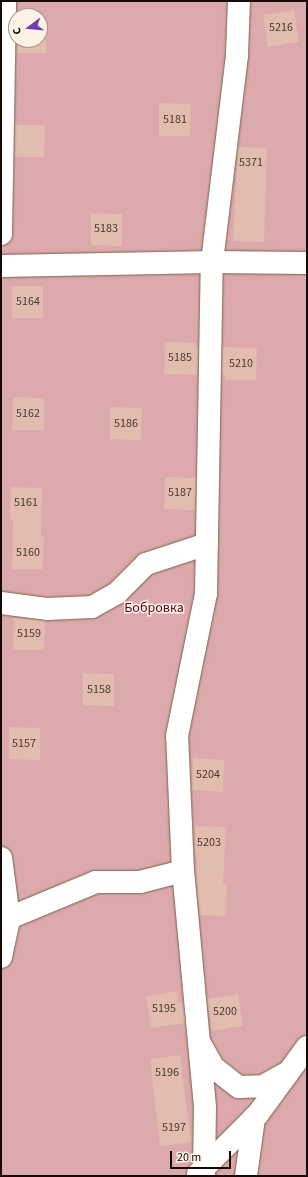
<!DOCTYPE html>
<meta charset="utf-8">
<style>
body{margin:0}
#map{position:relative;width:308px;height:1177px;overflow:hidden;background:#fee1c7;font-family:"Source Sans 3",sans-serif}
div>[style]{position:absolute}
.green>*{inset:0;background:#dca9ac}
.building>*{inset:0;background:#e2bcaf}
.roads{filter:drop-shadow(0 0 1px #7c634c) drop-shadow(0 0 1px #7c634c)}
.minor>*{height:22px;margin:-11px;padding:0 11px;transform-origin:11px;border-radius:11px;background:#fff}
span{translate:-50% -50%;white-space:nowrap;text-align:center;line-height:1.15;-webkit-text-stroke:3px #fef2e7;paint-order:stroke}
.number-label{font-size:12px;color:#493830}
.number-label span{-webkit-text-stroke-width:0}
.park-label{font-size:14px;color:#60051d}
.frame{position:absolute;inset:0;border:2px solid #160c05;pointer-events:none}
.north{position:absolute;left:8px;top:8px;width:40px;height:40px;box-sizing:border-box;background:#fef2e7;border:1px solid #a1968d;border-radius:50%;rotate:254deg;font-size:11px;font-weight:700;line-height:16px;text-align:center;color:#160c05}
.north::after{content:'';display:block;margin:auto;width:14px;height:18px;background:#763db3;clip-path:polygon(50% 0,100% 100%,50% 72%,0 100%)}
.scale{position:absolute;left:170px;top:1151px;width:61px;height:18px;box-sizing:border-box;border:2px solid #160c05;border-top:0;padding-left:5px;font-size:12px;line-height:14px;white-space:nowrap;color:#160c05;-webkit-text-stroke:3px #fef2e7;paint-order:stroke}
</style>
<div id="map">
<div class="green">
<div style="clip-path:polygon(evenodd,1px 1px,307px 1px,307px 1176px,1px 1176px,1px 1px,16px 16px,40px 16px,40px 40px,16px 40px,16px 16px)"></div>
</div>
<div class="building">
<div style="clip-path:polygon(294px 10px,299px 42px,268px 47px,263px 15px)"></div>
<div style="clip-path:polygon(40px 21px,46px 21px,46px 53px,17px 53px,17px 40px,40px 40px)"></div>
<div style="clip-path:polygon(159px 103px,191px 104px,190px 136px,159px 136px)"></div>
<div style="clip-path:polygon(15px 125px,45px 125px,44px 157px,15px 157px)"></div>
<div style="clip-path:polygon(238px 147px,267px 148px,264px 242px,233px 241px)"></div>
<div style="clip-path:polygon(91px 213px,122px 214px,122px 246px,91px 245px)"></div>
<div style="clip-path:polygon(12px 286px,43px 286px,43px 318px,12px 318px)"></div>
<div style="clip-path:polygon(165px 342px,196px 343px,196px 347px,198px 347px,197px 375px,164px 374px)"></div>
<div style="clip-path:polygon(223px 347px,257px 348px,256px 380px,225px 380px,225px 375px,222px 375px)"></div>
<div style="clip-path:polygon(13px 397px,44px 398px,44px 430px,12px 430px)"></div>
<div style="clip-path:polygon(110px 407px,142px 408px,141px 440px,110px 439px)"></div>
<div style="clip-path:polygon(165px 477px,196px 478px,195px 510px,164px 509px)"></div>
<div style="clip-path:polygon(11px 487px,42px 488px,41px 537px,44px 537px,43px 569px,12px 569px,13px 519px,10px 519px)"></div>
<div style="clip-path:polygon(14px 618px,45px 621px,44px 650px,13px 650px)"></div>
<div style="clip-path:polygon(83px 673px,114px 674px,114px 706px,83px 705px)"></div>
<div style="clip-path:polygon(9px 727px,40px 728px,40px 760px,9px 759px)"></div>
<div style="clip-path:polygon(193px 758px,224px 760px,223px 792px,192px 790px)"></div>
<div style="clip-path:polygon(195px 826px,226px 827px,223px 884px,227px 884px,226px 916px,200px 915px,196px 881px,197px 858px,195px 858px)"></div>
<div style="clip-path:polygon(177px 991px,178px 1003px,183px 1002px,185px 1023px,151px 1028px,146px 996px)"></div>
<div style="clip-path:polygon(238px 994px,243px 1026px,212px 1031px,207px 999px)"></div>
<div style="clip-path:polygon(180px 1055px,191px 1142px,160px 1146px,150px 1059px)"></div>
</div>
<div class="roads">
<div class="minor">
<div style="left:1px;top:234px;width:233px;rotate:-89deg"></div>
<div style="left:1px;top:266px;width:211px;rotate:-1.1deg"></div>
<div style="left:212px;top:262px;width:95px;rotate:0.6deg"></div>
<div style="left:1px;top:603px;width:46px;rotate:7.4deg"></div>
<div style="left:47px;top:609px;width:45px;rotate:-2.5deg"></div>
<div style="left:92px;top:607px;width:29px;rotate:-29deg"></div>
<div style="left:117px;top:593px;width:41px;rotate:-45deg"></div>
<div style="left:146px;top:564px;width:64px;rotate:-18.2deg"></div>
<div style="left:1px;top:858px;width:61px;rotate:82.4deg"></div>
<div style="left:1px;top:957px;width:40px;rotate:-78deg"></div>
<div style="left:9px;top:918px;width:94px;rotate:-22.5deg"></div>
<div style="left:96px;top:882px;width:44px"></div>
<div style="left:140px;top:882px;width:44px;rotate:-14.3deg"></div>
<div style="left:201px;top:1045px;width:25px;rotate:61deg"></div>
<div style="left:213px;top:1067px;width:33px;rotate:38deg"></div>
<div style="left:239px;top:1087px;width:24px;rotate:-2deg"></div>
<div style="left:263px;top:1086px;width:25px;rotate:-29deg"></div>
<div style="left:198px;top:1174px;width:85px;rotate:-45deg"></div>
<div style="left:258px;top:1114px;width:83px;rotate:-53.8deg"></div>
<div style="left:204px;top:1176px;width:69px;rotate:-89.2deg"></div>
<div style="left:205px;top:1107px;width:237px;rotate:-95.3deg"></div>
<div style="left:183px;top:871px;width:135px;rotate:-92.5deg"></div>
<div style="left:177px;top:736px;width:145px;rotate:-78.5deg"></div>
<div style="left:206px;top:594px;width:332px;rotate:-89deg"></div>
<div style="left:212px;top:262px;width:209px;rotate:-83.1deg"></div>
<div style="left:237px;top:55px;width:54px;rotate:-87.9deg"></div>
<div style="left:246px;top:1176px;width:59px;rotate:-82.1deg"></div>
</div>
</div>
<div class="number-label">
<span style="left:281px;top:28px">5216</span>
<span style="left:175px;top:120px">5181</span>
<span style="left:251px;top:163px">5371</span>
<span style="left:106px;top:229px">5183</span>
<span style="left:28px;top:302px">5164</span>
<span style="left:180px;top:358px">5185</span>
<span style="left:241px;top:364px">5210</span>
<span style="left:28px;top:414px">5162</span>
<span style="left:126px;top:424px">5186</span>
<span style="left:180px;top:493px">5187</span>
<span style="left:26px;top:503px">5161</span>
<span style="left:28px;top:553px">5160</span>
<span style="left:29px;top:634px">5159</span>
<span style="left:99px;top:690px">5158</span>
<span style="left:24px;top:744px">5157</span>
<span style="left:208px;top:775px">5204</span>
<span style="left:209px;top:843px">5203</span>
<span style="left:164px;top:1009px">5195</span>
<span style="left:225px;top:1012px">5200</span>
<span style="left:167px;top:1073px">5196</span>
<span style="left:174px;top:1128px">5197</span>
</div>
<div class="park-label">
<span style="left:154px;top:608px">Бобровка</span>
</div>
<div class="frame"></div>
<div class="north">С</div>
<div class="scale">20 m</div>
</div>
